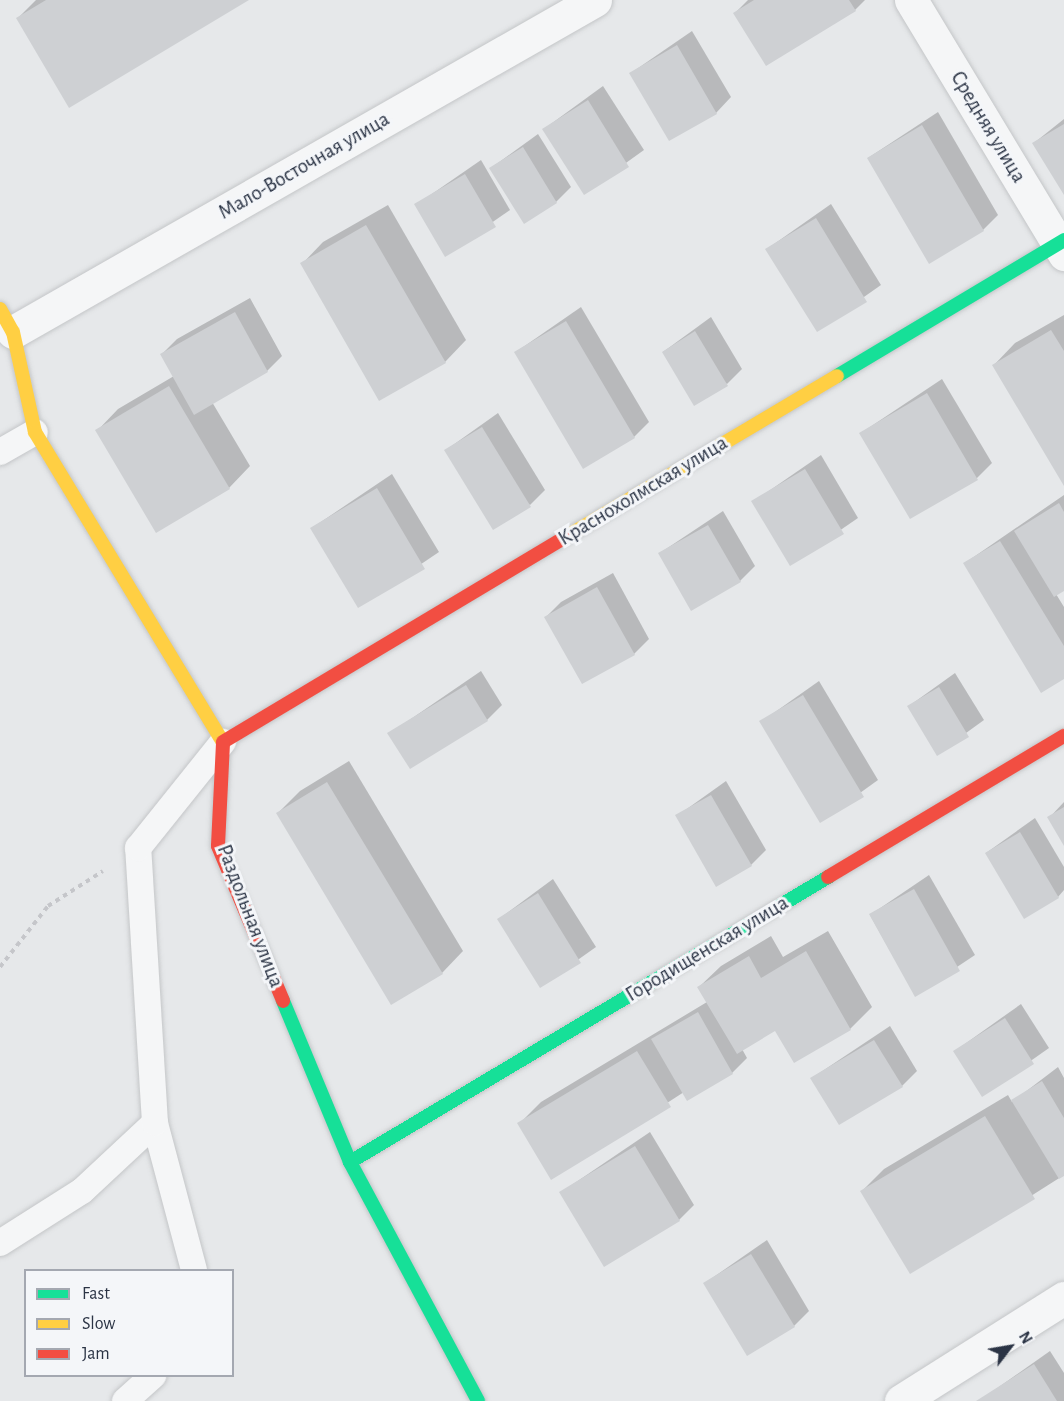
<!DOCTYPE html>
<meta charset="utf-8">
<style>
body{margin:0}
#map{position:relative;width:1064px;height:1401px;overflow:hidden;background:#e6e8ea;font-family:"Alegreya Sans",sans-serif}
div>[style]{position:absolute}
.shadow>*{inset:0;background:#0003}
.building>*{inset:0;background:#ced0d3}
.path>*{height:4px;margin-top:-2px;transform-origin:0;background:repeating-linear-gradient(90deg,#c5c6ca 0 4.5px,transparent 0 9px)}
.roads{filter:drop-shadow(0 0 2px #c4c6c8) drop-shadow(0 0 2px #c4c6c8)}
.lane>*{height:26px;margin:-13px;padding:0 13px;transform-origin:13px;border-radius:13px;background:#f5f6f7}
.street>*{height:33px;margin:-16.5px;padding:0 16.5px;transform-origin:16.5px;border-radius:16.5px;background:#f5f6f7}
.fast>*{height:14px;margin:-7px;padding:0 7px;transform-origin:7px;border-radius:7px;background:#16e098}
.slow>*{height:14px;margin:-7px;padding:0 7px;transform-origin:7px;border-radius:7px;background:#ffcf43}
.jam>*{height:14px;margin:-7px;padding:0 7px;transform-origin:7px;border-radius:7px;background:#f24e42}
span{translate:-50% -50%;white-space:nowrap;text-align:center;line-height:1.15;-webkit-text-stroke:6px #f4f6f9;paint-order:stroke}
.street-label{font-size:21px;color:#2b3445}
.legend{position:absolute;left:24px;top:1269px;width:210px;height:108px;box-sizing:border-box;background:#f4f6f9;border:2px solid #a4a8b1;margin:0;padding:8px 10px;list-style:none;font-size:18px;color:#2b3445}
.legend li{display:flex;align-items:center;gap:12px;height:30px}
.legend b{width:30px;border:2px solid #a4a8b1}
.north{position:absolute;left:980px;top:1317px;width:60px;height:60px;-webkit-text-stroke:4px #f4f6f9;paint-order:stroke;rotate:59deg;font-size:16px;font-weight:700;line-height:24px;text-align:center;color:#2b3445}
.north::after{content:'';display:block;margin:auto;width:21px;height:27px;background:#2b3445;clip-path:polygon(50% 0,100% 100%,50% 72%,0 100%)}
</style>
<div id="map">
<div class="shadow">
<div style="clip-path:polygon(36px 0,246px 0,17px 19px)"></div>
<div style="clip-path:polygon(748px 0,865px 0,855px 10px,735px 13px)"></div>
<div style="clip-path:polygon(692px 31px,731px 97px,716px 113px,631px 73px)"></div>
<div style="clip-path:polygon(603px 86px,644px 150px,584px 193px,544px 129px)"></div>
<div style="clip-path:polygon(938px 112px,998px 215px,983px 230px,868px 158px)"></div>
<div style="clip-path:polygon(1064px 119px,1064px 190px,1034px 143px)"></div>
<div style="clip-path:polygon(538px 134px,571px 187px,556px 202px,491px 168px)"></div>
<div style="clip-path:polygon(481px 160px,510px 210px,445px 255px,416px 205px)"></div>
<div style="clip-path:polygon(831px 204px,881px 285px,817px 330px,767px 249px)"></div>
<div style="clip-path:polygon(388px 205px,466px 340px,445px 362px,302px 264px,323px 242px)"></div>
<div style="clip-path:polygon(250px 298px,282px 356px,267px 371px,212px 402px,250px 466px,229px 488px,97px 431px,118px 409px,174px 376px,162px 354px,177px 339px)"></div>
<div style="clip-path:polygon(581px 307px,649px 422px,634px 437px,516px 352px)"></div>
<div style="clip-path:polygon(1064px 315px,1064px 483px,994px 365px,1015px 343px)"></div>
<div style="clip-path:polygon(711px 317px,742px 369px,727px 384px,663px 352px)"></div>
<div style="clip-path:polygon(942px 379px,992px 463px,977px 478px,911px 517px,861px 433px)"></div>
<div style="clip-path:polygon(498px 413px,545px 490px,530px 505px,446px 450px)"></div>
<div style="clip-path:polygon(821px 455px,858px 518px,791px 564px,753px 502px)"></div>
<div style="clip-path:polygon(392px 474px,439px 552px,359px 606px,312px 528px)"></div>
<div style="clip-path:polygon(1064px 495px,1064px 589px,1056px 594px,1064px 607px,1064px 677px,965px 563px)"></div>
<div style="clip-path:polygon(723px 511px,755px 566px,740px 581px,660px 553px)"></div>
<div style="clip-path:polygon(613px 573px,649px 639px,634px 654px,546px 617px,561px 602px)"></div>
<div style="clip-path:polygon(481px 671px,502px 705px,487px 720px,389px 734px)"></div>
<div style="clip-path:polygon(955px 673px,984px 720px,937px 754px,909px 706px)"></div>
<div style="clip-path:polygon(819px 681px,878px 780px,821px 821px,761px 722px)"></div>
<div style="clip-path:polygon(349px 761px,463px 951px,442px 973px,278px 813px,300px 791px)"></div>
<div style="clip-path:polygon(726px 781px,766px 850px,751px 865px,677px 816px)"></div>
<div style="clip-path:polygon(1064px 802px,1064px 843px,1049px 818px)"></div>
<div style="clip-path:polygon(1035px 818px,1064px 867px,1064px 890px,1058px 897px,986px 853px)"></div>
<div style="clip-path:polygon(929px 875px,975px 955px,915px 995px,870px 915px)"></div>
<div style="clip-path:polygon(553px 879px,596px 947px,541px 986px,499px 919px)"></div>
<div style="clip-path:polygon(828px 931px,872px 1007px,850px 1029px,794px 1061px,775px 1029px,742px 1049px,747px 1058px,732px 1073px,684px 1092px,551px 1178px,519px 1124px,541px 1102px,707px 1002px,699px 987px,721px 966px,771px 936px,783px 957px)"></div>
<div style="clip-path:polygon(1021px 1004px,1049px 1048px,982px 1095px,955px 1051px)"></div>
<div style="clip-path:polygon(890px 1026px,917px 1071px,902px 1086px,812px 1078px)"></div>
<div style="clip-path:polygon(1058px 1067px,1064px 1078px,1064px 1175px,911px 1272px,862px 1191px,884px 1169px,1008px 1095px,1012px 1102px)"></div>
<div style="clip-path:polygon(650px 1132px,694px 1205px,679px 1220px,560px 1193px)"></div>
<div style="clip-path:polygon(767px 1240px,809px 1311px,794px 1326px,705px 1283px)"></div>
<div style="clip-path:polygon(1050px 1351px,1064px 1373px,1064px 1401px,979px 1401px)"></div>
</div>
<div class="building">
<div style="clip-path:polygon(46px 0,249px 0,69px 108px,16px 18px)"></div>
<div style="clip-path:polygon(754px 0,849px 0,856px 11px,766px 66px,733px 13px)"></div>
<div style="clip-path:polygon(677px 45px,717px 114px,669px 141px,629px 73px)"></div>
<div style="clip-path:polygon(588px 100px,629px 167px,584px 195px,542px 129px)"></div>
<div style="clip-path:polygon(1064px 124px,1064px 195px,1032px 143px)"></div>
<div style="clip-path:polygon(922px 125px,984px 231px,929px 264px,867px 158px)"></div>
<div style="clip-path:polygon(523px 147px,557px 203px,524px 224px,489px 168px)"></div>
<div style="clip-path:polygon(465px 174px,496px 227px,445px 257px,414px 204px)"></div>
<div style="clip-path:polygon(816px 218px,867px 302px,817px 332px,765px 249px)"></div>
<div style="clip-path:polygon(366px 225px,446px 363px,379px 401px,300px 263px)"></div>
<div style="clip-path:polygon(235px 312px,268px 372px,194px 415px,160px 354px)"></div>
<div style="clip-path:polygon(566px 321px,635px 438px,583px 469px,514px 352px)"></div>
<div style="clip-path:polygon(1051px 330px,1064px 351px,1064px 486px,992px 365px)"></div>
<div style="clip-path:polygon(695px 331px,728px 386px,694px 406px,662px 352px)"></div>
<div style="clip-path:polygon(169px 386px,230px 489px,156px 533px,95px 430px)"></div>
<div style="clip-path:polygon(927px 393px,978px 480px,910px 519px,859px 433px)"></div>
<div style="clip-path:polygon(482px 427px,531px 507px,493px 530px,444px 450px)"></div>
<div style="clip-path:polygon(805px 469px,844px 534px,790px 566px,751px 501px)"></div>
<div style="clip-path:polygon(377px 488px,425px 569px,358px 608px,310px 528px)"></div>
<div style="clip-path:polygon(1059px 503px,1064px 512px,1064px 591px,1054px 597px,1014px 531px)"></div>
<div style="clip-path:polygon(708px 525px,741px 582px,691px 611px,658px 553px)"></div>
<div style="clip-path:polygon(1000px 541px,1064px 646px,1064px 679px,1041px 693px,963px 563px)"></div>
<div style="clip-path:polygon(597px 587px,635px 655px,582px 684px,544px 617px)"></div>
<div style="clip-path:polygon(466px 685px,488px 721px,410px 769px,387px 733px)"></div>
<div style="clip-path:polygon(939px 687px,969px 737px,937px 756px,907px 706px)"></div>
<div style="clip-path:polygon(803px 695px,864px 797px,820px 823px,759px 721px)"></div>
<div style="clip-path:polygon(327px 782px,443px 974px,391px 1005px,276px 813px)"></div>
<div style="clip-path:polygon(711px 795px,752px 866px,716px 887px,675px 815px)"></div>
<div style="clip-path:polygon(1064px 807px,1064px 846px,1047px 817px)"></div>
<div style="clip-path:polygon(1020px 832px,1059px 898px,1024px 919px,985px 853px)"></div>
<div style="clip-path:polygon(914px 889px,960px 971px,915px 997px,869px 914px)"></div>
<div style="clip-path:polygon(538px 893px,581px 963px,540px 988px,497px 919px)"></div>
<div style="clip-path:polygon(806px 951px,851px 1030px,794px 1063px,775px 1031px,737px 1054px,697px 987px,749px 956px,761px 978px)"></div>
<div style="clip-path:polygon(698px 1012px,733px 1074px,687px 1101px,651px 1039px)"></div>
<div style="clip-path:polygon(1005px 1018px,1034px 1064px,982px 1097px,953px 1051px)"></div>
<div style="clip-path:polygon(874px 1040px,903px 1087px,839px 1125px,810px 1078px)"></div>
<div style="clip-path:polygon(637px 1051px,671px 1107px,551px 1180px,517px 1123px)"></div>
<div style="clip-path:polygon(1042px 1081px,1064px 1118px,1064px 1176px,1059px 1179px,1011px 1100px)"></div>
<div style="clip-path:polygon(985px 1116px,1035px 1199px,910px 1274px,860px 1191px)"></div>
<div style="clip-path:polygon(635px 1146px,680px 1221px,604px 1267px,559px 1192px)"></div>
<div style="clip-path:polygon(751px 1254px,795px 1327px,747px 1356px,703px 1283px)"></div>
<div style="clip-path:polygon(1034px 1364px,1057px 1401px,976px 1401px)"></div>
</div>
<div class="path">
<div style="left:0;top:967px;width:78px;rotate:-51.8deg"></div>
<div style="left:48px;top:906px;width:65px;rotate:-32.5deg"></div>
</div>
<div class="roads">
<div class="lane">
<div style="left:0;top:452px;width:40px;rotate:-29.7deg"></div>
<div style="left:0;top:1243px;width:97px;rotate:-32.4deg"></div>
<div style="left:82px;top:1191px;width:100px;rotate:-43deg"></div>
<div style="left:194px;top:1270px;width:152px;rotate:-104.9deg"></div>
<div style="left:155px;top:1123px;width:276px;rotate:-93.5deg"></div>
<div style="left:138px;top:848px;width:136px;rotate:-51.3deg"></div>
<div style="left:125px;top:1401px;width:38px;rotate:-42deg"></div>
</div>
<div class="street">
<div style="left:911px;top:0;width:297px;rotate:58.9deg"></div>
<div style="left:13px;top:332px;width:670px;rotate:-29.7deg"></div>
<div style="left:901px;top:1401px;width:193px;rotate:-32.3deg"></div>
</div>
<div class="fast">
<div style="left:837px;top:376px;width:265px;rotate:-30.9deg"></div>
<div style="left:283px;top:1001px;width:174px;rotate:67.4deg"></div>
<div style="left:350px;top:1162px;width:271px;rotate:61.8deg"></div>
<div style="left:350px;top:1162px;width:557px;rotate:-30.8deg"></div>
</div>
<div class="slow">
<div style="left:0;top:309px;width:26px;rotate:61deg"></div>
<div style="left:13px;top:332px;width:102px;rotate:77.6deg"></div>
<div style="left:35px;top:432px;width:363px;rotate:58.8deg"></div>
<div style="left:566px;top:537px;width:315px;rotate:-30.7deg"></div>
</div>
<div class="jam">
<div style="left:223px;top:742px;width:400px;rotate:-30.9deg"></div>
<div style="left:223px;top:743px;width:103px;rotate:92.8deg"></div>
<div style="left:218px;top:846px;width:168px;rotate:67.2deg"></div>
<div style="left:828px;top:877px;width:275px;rotate:-30.9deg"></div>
</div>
</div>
<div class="street-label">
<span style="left:988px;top:127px;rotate:59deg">Средняя улица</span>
<span style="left:304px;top:166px;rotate:-30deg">Мало-Восточная улица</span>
<span style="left:643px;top:491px;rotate:-31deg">Краснохолмская улица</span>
<span style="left:250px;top:916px;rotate:69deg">Раздольная улица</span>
<span style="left:707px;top:949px;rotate:-31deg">Городищенская улица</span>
</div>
<ul class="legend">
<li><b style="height:8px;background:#16e098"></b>Fast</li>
<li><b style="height:8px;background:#ffcf43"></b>Slow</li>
<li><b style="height:8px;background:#f24e42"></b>Jam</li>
</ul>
<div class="north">N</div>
</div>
